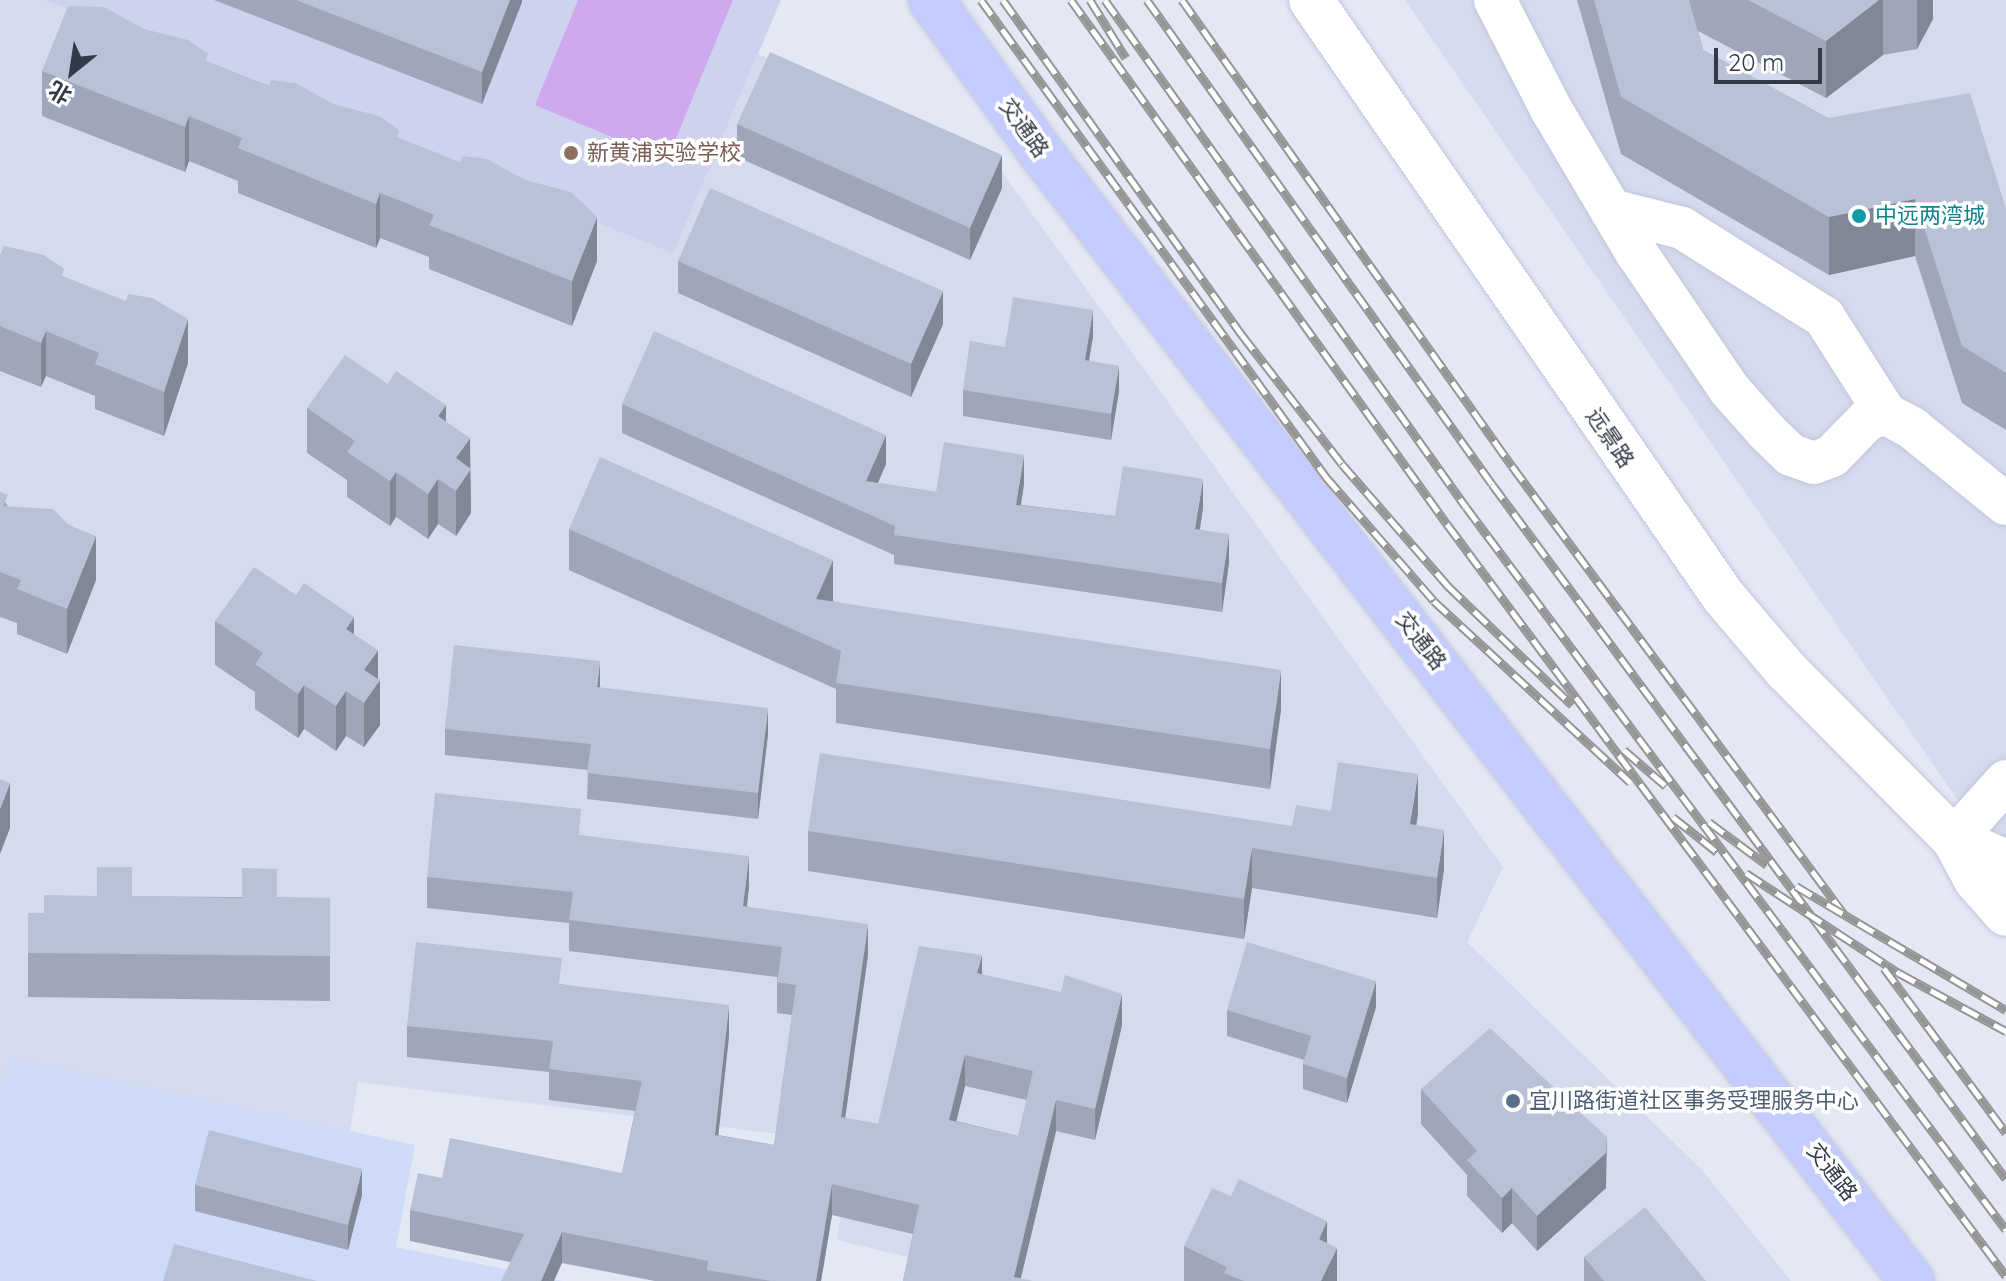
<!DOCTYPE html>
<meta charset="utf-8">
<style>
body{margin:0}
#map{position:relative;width:2006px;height:1281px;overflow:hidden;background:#e4e7f4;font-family:Quicksand,"Noto Sans SC",sans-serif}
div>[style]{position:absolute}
.residential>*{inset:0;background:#d6daed}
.commercial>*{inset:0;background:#cddaf8}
.education>*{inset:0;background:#cdd2ef}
.green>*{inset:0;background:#cfa9ed}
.roads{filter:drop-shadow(0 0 2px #c0c6db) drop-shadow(0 0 2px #c0c6db)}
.minor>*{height:42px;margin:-21px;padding:0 21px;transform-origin:21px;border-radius:21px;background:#fff}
.tertiary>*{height:44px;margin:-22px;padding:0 22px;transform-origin:22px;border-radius:22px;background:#fff}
.secondary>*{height:44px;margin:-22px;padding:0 22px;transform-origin:22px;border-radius:22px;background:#c3cbff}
.rail>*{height:9px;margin-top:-4.5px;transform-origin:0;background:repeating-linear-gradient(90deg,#fff 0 18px,#959595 0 36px);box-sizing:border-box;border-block:2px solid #959595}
.wall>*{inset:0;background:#9fa6b9}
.shaded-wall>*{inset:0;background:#828796}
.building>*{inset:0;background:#b9c1d7}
.dots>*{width:22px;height:22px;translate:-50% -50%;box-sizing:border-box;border:4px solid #fff;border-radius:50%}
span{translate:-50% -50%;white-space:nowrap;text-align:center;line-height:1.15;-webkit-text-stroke:7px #fff;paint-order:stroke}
.street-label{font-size:22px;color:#333947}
.education-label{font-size:22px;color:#785e54}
.left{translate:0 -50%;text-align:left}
.culture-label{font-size:22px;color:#0d838f}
.service-label{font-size:22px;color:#4e5e75}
.north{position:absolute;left:32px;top:32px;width:80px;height:80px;-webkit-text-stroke:6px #fff;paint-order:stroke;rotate:210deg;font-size:22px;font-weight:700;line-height:32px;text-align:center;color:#333947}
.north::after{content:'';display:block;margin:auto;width:28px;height:36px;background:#333947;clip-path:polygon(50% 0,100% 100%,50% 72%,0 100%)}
.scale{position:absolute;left:1714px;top:48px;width:108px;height:36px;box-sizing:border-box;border:4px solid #333947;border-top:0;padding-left:10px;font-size:24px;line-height:28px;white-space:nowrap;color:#333947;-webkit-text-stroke:6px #fff;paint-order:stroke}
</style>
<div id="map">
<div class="residential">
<div style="clip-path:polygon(0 0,45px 0,673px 252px,758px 54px,989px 154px,1503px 867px,1467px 942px,1702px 1170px,1791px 1281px,1008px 1281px,837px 1240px,852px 1143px,358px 1082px,350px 1131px,11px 1059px,0 1087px)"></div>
<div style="clip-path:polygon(1405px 0,2006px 0,2006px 861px,1995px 854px)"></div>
</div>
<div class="commercial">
<div style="clip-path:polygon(10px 1058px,415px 1145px,396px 1247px,562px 1281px,0 1281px,0 1087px)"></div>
</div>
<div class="education">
<div style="clip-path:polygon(45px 0,781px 0,673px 253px)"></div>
</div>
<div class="green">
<div style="clip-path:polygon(578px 0,733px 0,667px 160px,535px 105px)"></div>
</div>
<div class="roads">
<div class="minor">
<div style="left:1495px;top:0;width:123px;rotate:62.8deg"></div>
<div style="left:1551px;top:109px;width:166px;rotate:59.3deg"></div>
<div style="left:1636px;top:252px;width:166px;rotate:55.8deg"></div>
<div style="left:1729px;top:389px;width:57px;rotate:48.5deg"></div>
<div style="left:1767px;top:432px;width:33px;rotate:44deg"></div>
<div style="left:1791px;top:455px;width:24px;rotate:19deg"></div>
<div style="left:1814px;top:463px;width:19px;rotate:-21deg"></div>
<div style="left:1832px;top:456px;width:52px;rotate:-45.8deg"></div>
<div style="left:1868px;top:419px;width:19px;rotate:-16deg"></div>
<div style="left:1886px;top:414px;width:30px;rotate:28deg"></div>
<div style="left:1912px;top:428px;width:121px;rotate:39deg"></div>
<div style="left:1611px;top:210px;width:73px;rotate:14.2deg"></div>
<div style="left:1682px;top:228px;width:168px;rotate:32.1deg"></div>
<div style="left:1824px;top:317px;width:115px;rotate:57.4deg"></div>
<div style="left:1954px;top:839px;width:78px;rotate:-48.1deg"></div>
</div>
<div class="tertiary">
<div style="left:1311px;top:0;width:725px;rotate:55.34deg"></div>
<div style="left:1723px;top:596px;width:97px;rotate:49.6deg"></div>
<div style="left:1786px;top:670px;width:238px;rotate:45.2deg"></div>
<div style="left:1954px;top:839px;width:47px;rotate:61.8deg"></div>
<div style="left:1976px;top:880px;width:45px;rotate:48.6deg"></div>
<div style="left:1954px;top:839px;width:57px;rotate:23.9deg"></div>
</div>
<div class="secondary">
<div style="left:931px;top:0;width:185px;rotate:54.2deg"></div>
<div style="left:1039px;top:150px;width:1429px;rotate:52.34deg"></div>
</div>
</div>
<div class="rail">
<div style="left:981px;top:0;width:589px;rotate:54.12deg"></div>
<div style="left:1326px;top:477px;width:164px;rotate:48.9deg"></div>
<div style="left:1434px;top:601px;width:267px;rotate:42.7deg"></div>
<div style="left:1003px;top:0;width:412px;rotate:54.5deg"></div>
<div style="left:1242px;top:335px;width:163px;rotate:52.2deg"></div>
<div style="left:1342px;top:464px;width:162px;rotate:49deg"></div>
<div style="left:1448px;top:586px;width:172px;rotate:43.8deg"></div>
<div style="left:1071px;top:0;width:645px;rotate:54.34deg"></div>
<div style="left:1447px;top:524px;width:937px;rotate:53.37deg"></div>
<div style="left:1090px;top:0;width:68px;rotate:58.2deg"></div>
<div style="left:1105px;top:0;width:622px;rotate:54.55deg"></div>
<div style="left:1466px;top:507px;width:902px;rotate:53.24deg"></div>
<div style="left:1147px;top:0;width:594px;rotate:54.52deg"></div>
<div style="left:1492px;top:484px;width:864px;rotate:53.51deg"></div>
<div style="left:1182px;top:0;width:571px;rotate:54.7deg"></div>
<div style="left:1512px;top:466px;width:558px;rotate:53.46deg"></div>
<div style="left:1624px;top:750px;width:55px;rotate:40.6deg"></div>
<div style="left:1673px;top:817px;width:56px;rotate:38.5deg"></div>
<div style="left:1709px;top:822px;width:72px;rotate:36.6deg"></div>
<div style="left:1746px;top:873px;width:183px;rotate:33.2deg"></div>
<div style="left:1899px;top:973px;width:122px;rotate:28.5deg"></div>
<div style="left:1796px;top:886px;width:244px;rotate:30.6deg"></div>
<div style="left:1884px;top:968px;width:205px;rotate:53.5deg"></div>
</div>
<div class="wall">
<div style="clip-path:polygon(214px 0,522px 0,522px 2px,482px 104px)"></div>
<div style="clip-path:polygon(1577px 0,1933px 0,1933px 19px,1917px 49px,1883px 55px,1826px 98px,1698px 31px,1703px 50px,1828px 118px,2006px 209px,2006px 430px,1962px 403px,1915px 256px,1829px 275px,1621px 154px)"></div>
<div style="clip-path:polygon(144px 29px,208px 62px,269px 86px,333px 104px,399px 138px,597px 261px,572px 326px,429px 269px,429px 257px,406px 248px,380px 238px,376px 248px,238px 193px,238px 181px,189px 161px,185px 172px,42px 116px,42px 71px)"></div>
<div style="clip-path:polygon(737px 124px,1002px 188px,970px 260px,737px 157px)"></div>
<div style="clip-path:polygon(0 255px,64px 277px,188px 363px,164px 436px,95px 409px,95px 396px,46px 376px,41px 387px,0 371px)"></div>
<div style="clip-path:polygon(678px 261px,943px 324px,911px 397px,678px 293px)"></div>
<div style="clip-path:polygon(1093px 336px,1089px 360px,1119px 391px,1111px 440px,963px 416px,963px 390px,1005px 347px)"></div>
<div style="clip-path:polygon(388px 384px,446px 422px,470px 468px,471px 513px,456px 536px,438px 524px,428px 539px,396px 517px,390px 526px,347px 497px,347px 480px,307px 453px,307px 408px)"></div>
<div style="clip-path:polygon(622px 404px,886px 464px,878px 483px,936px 492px,1024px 484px,1021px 505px,1115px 516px,1203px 508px,1200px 529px,1229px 563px,1222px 612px,894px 564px,894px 555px,622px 433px)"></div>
<div style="clip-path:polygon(0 492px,8px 507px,96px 580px,67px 654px,17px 634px,17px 623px,0 617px)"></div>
<div style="clip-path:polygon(569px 529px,833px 600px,832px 601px,1281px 710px,1270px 789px,836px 723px,836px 689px,569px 570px)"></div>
<div style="clip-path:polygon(215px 621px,354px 634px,378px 679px,380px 725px,364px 747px,346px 736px,336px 751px,304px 729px,298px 738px,255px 709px,255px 692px,215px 665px)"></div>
<div style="clip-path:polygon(599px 688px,768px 734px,758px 819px,587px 799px,588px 770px,445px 755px,445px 729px)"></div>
<div style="clip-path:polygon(1331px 811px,1418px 814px,1416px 825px,1444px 869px,1437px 918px,1252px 888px,1244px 939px,808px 871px,808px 831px,1292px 826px)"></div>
<div style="clip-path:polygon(evenodd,581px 835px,749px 887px,747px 906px,868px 955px,845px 1118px,878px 1124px,982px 974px,1122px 1025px,1095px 1140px,1056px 1131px,1021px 1278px,903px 1281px,913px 1234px,832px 1215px,821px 1281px,655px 1281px,562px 1263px,510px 1262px,410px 1241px,410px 1210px,442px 1178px,622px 1173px,635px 1111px,549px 1100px,549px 1072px,407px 1057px,407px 1026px,562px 984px,729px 1036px,718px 1135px,774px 1145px,792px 1015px,777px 1013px,777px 977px,569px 951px,569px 923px,427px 908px,427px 877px,581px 835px,965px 1086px,1027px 1100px,1018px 1136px,956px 1121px,965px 1086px)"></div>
<div style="clip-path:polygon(97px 896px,330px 898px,330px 1001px,28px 997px,28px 913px,44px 913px)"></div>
<div style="clip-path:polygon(1376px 1007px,1347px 1103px,1303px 1089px,1303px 1064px,1304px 1060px,1227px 1036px,1227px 1010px)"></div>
<div style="clip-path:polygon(1421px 1089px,1606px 1188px,1537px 1251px,1512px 1223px,1502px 1233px,1467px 1196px,1467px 1175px,1421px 1124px)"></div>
<div style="clip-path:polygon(195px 1185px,362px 1195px,348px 1250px,195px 1211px)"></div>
<div style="clip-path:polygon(1327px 1243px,1337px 1281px,1184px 1281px,1184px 1246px)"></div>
<div style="clip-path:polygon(1584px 1257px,1706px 1281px,1584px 1281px)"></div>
</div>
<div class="shaded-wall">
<div style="clip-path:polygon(510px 0,522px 0,522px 2px,482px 104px,482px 72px)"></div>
<div style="clip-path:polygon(1879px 0,1883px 0,1883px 55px,1826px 98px,1826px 41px)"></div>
<div style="clip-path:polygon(1917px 0,1933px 0,1933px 19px,1917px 49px)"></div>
<div style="clip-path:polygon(189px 116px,189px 161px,185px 172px,185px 127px)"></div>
<div style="clip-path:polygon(1002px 155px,1002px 188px,970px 260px,970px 228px)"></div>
<div style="clip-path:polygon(380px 193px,380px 238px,376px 248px,376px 204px)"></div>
<div style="clip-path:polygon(1915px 199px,1915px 256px,1829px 275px,1829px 217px)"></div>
<div style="clip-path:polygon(597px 217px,597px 261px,572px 326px,572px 281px)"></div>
<div style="clip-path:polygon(943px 291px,943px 324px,911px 397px,911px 364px)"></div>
<div style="clip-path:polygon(1093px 310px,1093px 336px,1085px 385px,1085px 360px)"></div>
<div style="clip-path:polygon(188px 319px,188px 363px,164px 436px,164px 392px)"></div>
<div style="clip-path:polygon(46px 331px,46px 376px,41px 387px,41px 343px)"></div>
<div style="clip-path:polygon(1119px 366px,1119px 391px,1111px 440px,1111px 414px)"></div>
<div style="clip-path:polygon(446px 405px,446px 449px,438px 416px)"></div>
<div style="clip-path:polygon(886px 435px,886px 464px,866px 510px,866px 481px)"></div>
<div style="clip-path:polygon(470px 438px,471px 513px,456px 536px,456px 458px)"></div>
<div style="clip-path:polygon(1024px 455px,1024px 484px,1016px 534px,1016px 505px)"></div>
<div style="clip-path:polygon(396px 472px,396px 517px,390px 526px,390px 481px)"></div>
<div style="clip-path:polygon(438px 479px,438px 524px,428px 539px,428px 494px)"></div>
<div style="clip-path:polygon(1203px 479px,1203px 508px,1195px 558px,1195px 529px)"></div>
<div style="clip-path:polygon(1229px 534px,1229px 563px,1222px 612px,1222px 583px)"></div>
<div style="clip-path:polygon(96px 536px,96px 580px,67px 654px,67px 609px)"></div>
<div style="clip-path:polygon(833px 560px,833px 600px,816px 639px,816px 599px)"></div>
<div style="clip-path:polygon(354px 617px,354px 661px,346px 629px)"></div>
<div style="clip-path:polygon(378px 650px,378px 683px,380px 680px,380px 725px,364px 747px,364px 670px)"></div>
<div style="clip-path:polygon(600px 661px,600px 686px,597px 713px,597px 687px)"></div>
<div style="clip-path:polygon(1281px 670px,1281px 710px,1270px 789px,1270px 749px)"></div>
<div style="clip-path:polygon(304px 685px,304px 729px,298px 738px,298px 694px)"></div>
<div style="clip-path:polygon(346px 691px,346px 736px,336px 751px,336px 706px)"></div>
<div style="clip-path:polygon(768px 708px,768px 734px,758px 819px,758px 793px)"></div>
<div style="clip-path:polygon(1418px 774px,1418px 814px,1410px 864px,1410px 824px)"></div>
<div style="clip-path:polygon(10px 783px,10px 828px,0 854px,0 809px)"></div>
<div style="clip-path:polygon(1444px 830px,1444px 869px,1437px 918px,1437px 878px)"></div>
<div style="clip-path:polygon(1252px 848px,1252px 888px,1244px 939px,1244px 899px)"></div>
<div style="clip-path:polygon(749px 856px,749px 887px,743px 936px,743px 906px)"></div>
<div style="clip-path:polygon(868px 924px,868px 955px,841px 1148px,841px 1117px)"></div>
<div style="clip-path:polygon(982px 955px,982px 986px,977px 973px)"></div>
<div style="clip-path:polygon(1376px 981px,1376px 1007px,1347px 1103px,1347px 1078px)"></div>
<div style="clip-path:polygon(1122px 994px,1122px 1025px,1095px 1140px,1095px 1109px)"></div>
<div style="clip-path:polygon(729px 1005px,729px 1036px,715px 1166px,715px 1135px)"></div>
<div style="clip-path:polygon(965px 1055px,965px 1086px,949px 1151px,949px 1120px)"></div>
<div style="clip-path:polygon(1056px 1100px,1056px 1131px,1020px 1281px,1014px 1277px)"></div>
<div style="clip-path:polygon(1607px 1137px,1606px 1188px,1537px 1251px,1537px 1216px)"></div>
<div style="clip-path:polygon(362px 1169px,362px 1195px,348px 1250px,348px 1225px)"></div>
<div style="clip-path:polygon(832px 1184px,832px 1215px,821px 1281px,816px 1281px)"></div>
<div style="clip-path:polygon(1512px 1188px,1512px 1223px,1502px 1233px,1502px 1198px)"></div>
<div style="clip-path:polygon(1327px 1221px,1327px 1266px,1319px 1239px)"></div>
<div style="clip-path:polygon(562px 1232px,562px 1263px,554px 1281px,541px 1281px)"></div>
<div style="clip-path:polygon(1337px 1248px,1337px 1281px,1321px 1281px)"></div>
</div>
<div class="building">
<div style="clip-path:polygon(296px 0,510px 0,482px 72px)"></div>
<div style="clip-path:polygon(1594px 0,1689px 0,1703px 50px,1828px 118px,1970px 93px,2006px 209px,2006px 373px,1962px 346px,1915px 199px,1829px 217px,1621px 97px)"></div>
<div style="clip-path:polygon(1748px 0,1879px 0,1826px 41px)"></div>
<div style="clip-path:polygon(68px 6px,104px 7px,144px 29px,188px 40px,208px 54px,205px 61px,269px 86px,271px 80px,296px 83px,333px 104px,379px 116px,399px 130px,397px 137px,460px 162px,463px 156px,487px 159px,525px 180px,571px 192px,597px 217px,572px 281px,429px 225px,434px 215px,406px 203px,380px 193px,376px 204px,238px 148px,242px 138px,189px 116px,185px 127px,42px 71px)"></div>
<div style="clip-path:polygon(770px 52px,1002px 155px,970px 228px,737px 124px)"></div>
<div style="clip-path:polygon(710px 188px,943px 291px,911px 364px,678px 261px)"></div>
<div style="clip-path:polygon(4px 246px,44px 255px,64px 269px,62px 276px,93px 288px,126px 301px,128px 294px,152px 298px,188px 319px,164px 392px,95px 364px,99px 353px,46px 331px,41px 343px,0 326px,0 255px)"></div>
<div style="clip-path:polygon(1013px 297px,1093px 310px,1085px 360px,1119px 366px,1111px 414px,963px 390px,970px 341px,1005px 347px)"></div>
<div style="clip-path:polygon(654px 331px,886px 435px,866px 481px,936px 492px,944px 442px,1024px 455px,1016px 505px,1115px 516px,1123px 466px,1203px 479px,1195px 529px,1229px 534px,1222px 583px,894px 535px,895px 526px,622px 404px)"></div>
<div style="clip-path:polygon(345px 355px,388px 384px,396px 371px,446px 405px,438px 416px,470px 438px,456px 458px,471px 469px,456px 491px,438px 479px,428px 494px,396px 472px,390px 481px,347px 452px,355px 441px,307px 408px)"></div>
<div style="clip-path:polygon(600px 457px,833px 560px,816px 599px,1281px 670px,1270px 749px,836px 683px,841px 651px,569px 529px)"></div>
<div style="clip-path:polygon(0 492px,8px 495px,3px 506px,53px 509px,69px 525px,96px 536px,67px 609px,17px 589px,21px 580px,0 572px)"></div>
<div style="clip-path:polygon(254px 567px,296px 595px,304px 583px,354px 617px,346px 629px,378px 650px,364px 670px,380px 680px,364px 703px,346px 691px,336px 706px,304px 685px,298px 694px,255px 664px,263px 653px,215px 621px)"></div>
<div style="clip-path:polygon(454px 645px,600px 661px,597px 687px,768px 708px,758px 793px,587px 773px,591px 744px,445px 729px)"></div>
<div style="clip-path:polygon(820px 753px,1292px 826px,1296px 805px,1331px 811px,1338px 762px,1418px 774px,1410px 824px,1444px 830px,1437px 878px,1252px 848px,1244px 899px,808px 831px)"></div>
<div style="clip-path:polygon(0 779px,10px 783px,0 809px)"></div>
<div style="clip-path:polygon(evenodd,435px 793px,581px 809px,579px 835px,749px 856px,743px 906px,868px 924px,841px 1117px,878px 1124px,919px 946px,982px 955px,977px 973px,1061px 992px,1065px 975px,1122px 994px,1095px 1109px,1056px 1100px,1014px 1277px,1033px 1281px,903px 1281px,919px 1205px,832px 1184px,816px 1281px,771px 1281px,707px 1270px,708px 1261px,562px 1232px,541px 1281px,501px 1281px,524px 1234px,410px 1210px,418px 1173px,442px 1178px,450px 1138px,622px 1173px,642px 1081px,549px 1069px,553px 1041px,407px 1026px,416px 942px,562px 958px,559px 984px,729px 1005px,715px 1135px,774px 1145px,796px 985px,777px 982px,782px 947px,569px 920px,573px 892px,427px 877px,435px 793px,965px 1055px,1033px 1071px,1018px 1136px,949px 1120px,965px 1055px)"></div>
<div style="clip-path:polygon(97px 867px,132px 867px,132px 896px,242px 898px,242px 868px,277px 869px,277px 898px,330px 898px,330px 956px,28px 953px,28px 913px,44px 913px,44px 895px,97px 896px)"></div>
<div style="clip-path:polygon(1247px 942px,1376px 981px,1347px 1078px,1303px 1064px,1311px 1036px,1227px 1010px)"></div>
<div style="clip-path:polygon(1490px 1028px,1607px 1137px,1606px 1153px,1537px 1216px,1512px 1188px,1502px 1198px,1467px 1160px,1477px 1151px,1421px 1089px)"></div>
<div style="clip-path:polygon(209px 1130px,362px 1169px,348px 1225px,195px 1185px)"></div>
<div style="clip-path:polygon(1239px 1179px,1327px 1221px,1319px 1239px,1337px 1248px,1321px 1281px,1244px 1281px,1224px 1273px,1227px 1267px,1184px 1246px,1212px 1188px,1231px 1196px)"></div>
<div style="clip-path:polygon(1645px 1207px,1706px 1281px,1604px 1281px,1584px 1257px)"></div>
<div style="clip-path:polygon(174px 1244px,317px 1281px,163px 1281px)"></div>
</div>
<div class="dots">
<div style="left:571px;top:153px;background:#8d6e63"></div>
<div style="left:1859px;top:216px;background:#0f9aa8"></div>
<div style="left:1513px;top:1101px;background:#5c6f8a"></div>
</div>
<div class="street-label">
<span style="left:1024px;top:128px;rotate:54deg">交通路</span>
<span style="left:1610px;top:438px;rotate:56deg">远景路</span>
<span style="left:1421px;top:641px;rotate:52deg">交通路</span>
<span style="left:1832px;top:1172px;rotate:52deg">交通路</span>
</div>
<div class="education-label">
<span class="left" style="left:587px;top:153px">新黄浦实验学校</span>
</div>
<div class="culture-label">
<span class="left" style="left:1875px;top:216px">中远两湾城</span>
</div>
<div class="service-label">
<span class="left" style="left:1529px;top:1101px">宜川路街道社区事务受理服务中心</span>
</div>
<div class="north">北</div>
<div class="scale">20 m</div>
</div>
